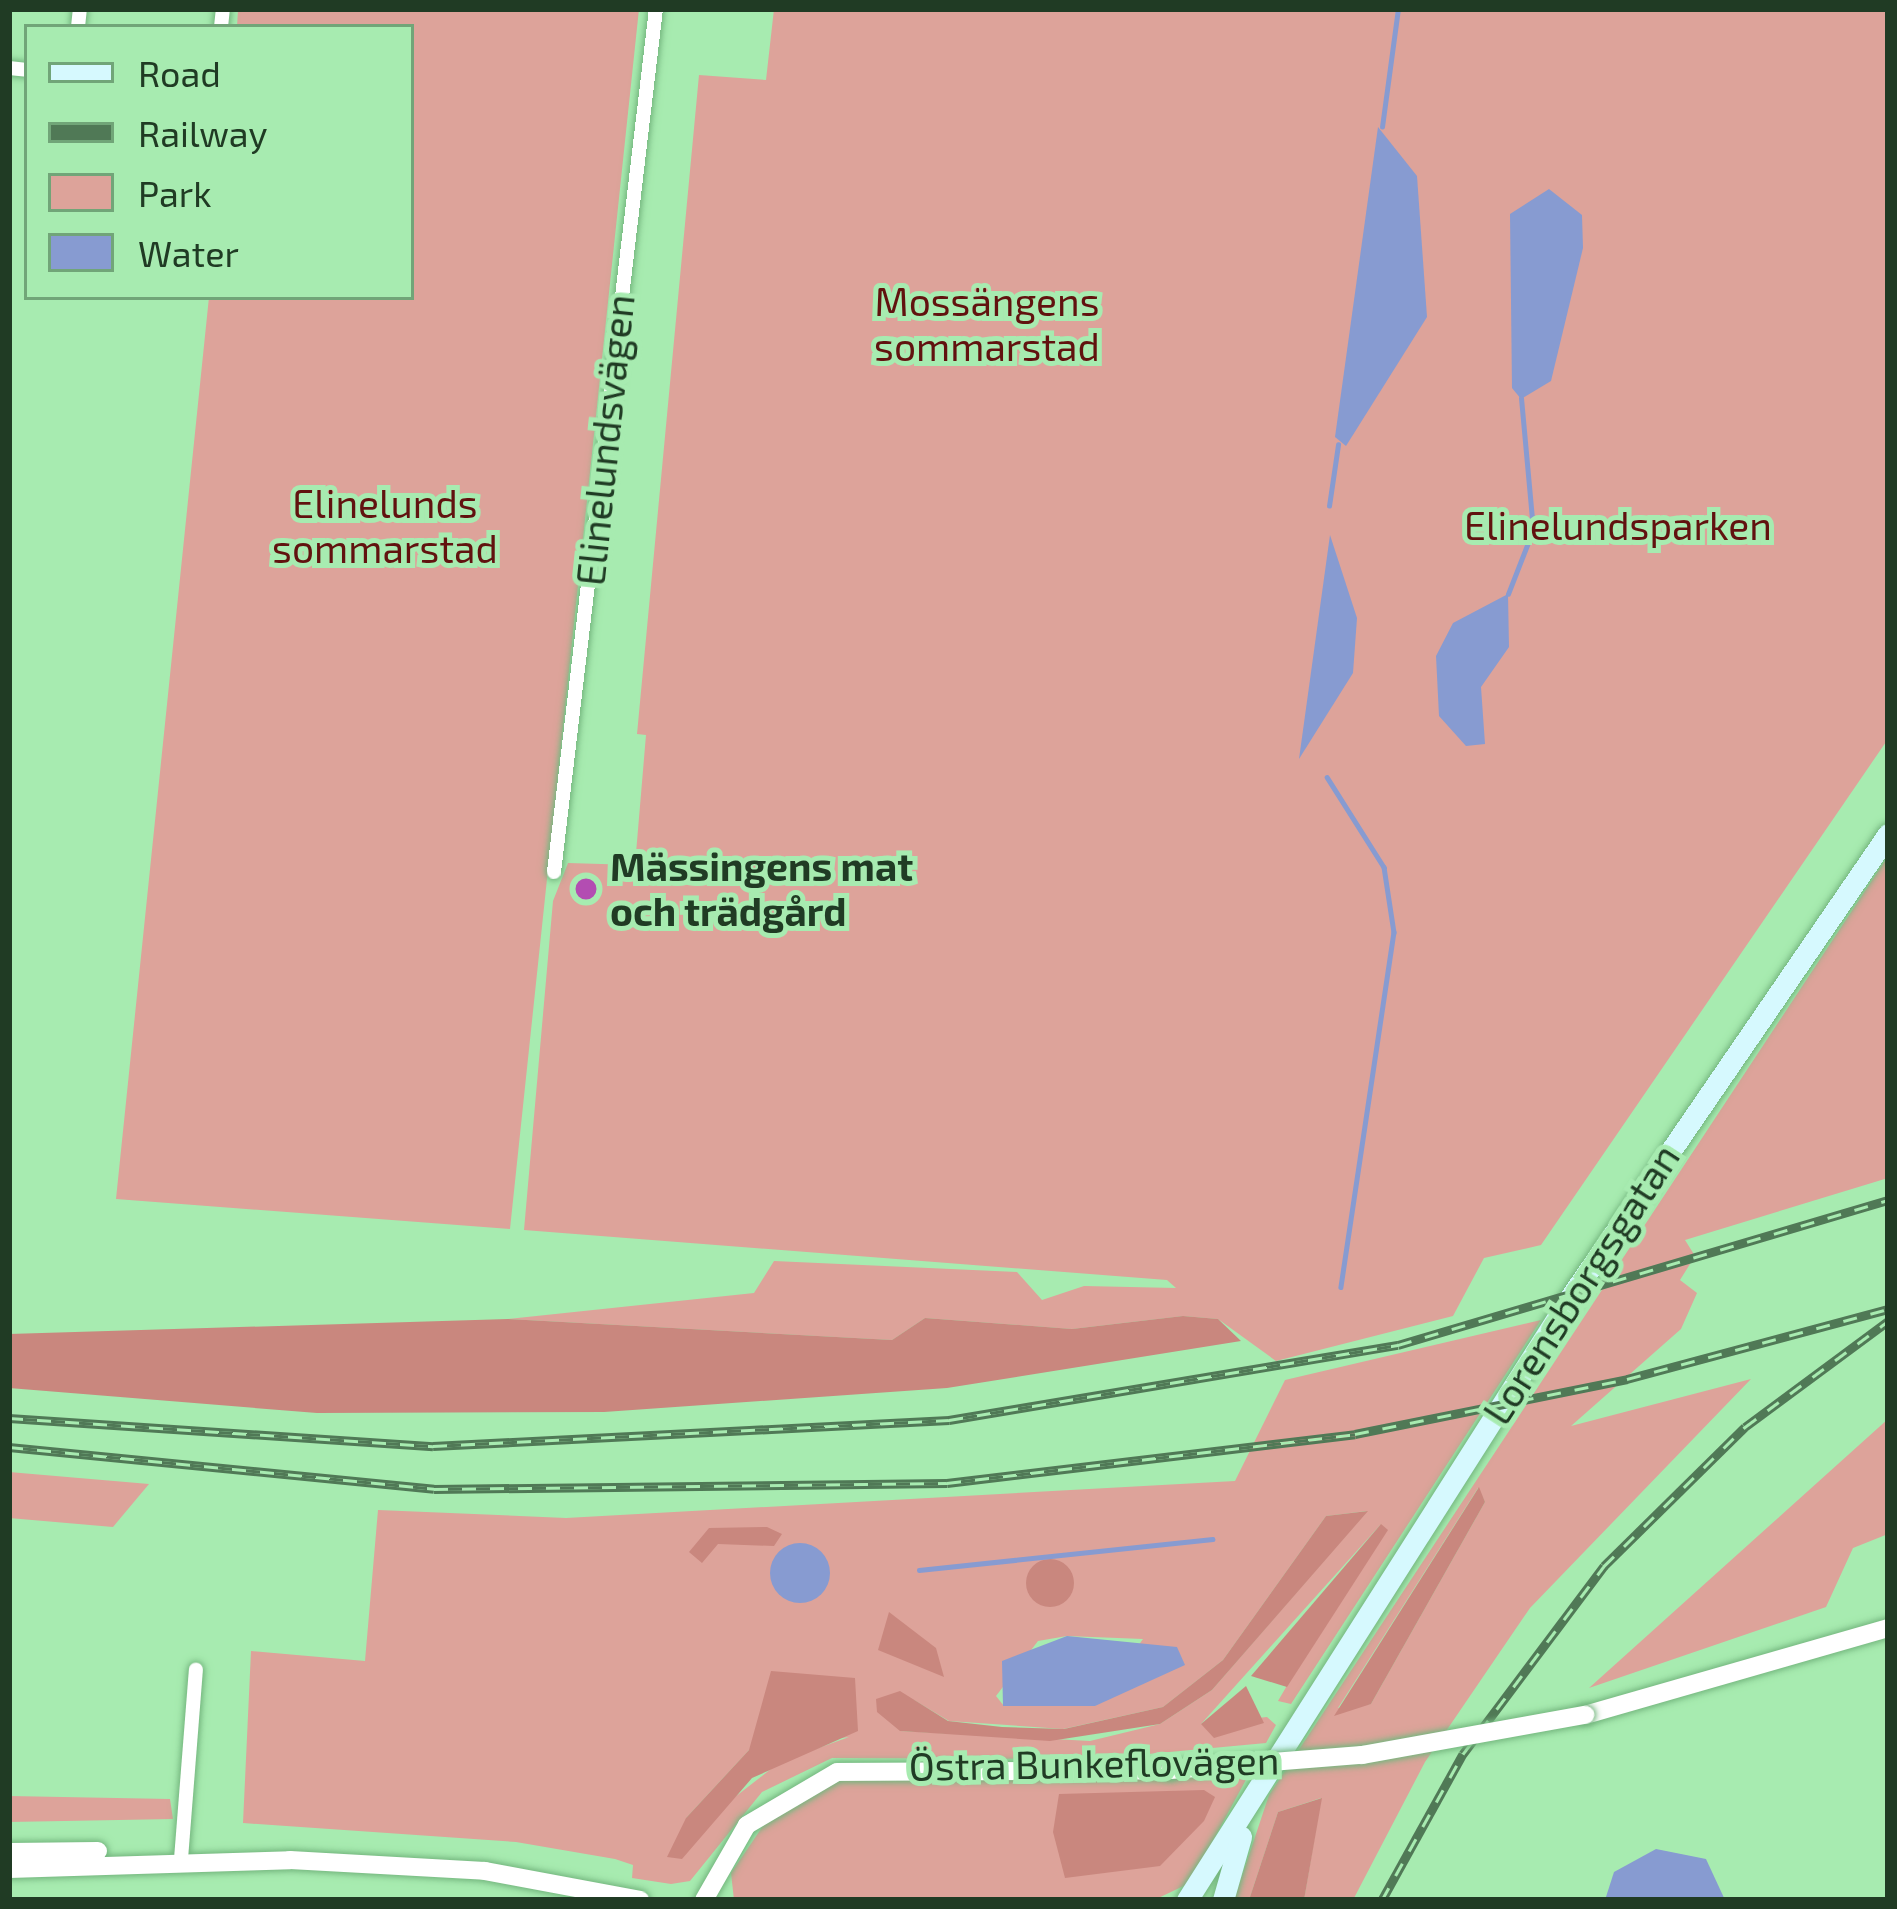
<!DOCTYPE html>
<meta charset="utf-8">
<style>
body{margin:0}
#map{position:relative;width:1897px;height:1909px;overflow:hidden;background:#a7ebb0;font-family:"Exo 2",sans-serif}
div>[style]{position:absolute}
.green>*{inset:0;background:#dda39a}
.forest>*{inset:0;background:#c9877e}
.round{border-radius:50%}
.water>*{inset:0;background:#879bd1}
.stream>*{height:4.5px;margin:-2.25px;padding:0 2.25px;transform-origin:2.25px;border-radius:2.25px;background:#879bd1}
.roads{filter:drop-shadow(0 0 3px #74b67e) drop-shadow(0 0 3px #74b67e)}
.minor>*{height:14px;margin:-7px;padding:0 7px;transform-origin:7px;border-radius:7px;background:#fff}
.tertiary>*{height:18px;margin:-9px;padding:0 9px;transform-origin:9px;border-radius:9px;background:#fff}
.secondary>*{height:21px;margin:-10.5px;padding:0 10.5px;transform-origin:10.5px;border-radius:10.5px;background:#d6f9fe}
.rail>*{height:9px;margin-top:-4.5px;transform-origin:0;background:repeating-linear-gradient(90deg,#a7ebb0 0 14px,#507956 0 28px);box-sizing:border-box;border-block:3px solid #507956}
.bridges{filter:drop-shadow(0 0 3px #74b67e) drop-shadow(0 0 3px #74b67e)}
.tertiary-bridge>*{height:18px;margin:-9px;padding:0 9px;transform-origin:9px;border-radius:9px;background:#fff}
.dots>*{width:33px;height:33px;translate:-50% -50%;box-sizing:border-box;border:6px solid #a7ebb0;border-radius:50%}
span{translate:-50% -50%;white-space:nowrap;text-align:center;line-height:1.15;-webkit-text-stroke:10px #a7ebb0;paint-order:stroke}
.park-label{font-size:39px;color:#61120f}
.street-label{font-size:39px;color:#203b24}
.poi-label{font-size:39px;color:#203b24;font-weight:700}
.left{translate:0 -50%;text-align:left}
.frame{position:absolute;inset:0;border:12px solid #203b24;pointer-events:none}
.legend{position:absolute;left:24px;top:24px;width:390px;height:276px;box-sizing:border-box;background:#a7ebb0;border:3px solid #71a578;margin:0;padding:15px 21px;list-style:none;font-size:36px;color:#203b24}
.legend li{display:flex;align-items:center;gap:24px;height:60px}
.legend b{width:60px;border:3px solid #71a578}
</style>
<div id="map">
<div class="green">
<div style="clip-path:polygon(238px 9px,639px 9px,510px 1229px,116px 1199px,209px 297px,411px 297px,411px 27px,237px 27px)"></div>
<div style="clip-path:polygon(774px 9px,1888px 9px,1888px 739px,1541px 1245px,1484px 1258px,1453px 1316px,1276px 1361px,1218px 1319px,1183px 1316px,1072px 1329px,925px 1318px,892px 1340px,508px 1319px,754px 1293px,774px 1261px,1017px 1272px,1042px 1300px,1084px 1286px,1176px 1288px,1167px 1280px,524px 1230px,553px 901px,568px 863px,635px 865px,646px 735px,637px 734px,699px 75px,766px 80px)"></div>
<div style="clip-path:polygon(evenodd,1888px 856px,1888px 1178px,1685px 1240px,1695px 1256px,1680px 1280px,1697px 1293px,1681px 1329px,1571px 1426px,1751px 1379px,1530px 1608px,1425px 1762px,1353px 1900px,1304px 1900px,1321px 1798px,1278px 1812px,1249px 1900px,1234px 1900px,1269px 1795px,1888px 856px,1478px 1488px,1485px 1502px,1371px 1704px,1338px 1708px,1478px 1488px)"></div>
<div style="clip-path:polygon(evenodd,1541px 1320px,1291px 1704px,1278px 1701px,1381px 1524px,1201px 1724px,1267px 1717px,1276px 1725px,1266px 1743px,1094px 1759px,832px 1758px,762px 1792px,690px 1881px,671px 1884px,632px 1878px,633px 1865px,615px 1859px,516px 1842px,243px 1823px,251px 1651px,365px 1661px,378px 1510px,566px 1518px,1235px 1481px,1285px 1380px,1541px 1320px,1367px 1511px,1212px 1690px,1160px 1724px,1090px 1741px,900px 1731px,914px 1700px,949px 1721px,1063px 1729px,1163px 1707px,1223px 1660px,1326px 1516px,1367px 1511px,1541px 1320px,1067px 1636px,1143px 1639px,1095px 1706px,1004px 1706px,996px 1696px,1038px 1641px,1067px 1636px,1541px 1320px,849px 1737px,780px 1762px,726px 1804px,686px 1818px,749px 1750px,849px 1737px)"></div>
<div style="clip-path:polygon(1888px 1419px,1888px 1534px,1853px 1548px,1826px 1607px,1589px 1688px)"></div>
<div style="clip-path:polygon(9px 1472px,149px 1484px,113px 1527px,9px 1518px)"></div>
<div style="clip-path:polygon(871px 1775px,1035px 1780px,1248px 1776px,1190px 1883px,1154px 1900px,734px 1900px,731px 1873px,767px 1820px,825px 1784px)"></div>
<div style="clip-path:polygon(9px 1796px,170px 1799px,173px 1819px,9px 1822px)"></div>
</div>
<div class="forest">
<div style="clip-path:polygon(1183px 1316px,1218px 1319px,1241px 1341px,947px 1388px,604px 1412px,317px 1413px,9px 1388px,9px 1334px,508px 1319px,892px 1340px,925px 1318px,1072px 1329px)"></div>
<div style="clip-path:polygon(1479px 1487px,1485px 1502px,1371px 1704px,1334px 1716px)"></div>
<div style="clip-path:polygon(1368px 1511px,1212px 1690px,1160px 1724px,1050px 1741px,900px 1731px,877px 1712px,876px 1699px,900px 1691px,948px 1721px,1002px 1727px,1064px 1729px,1163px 1707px,1223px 1660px,1326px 1516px)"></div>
<div style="clip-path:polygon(1381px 1524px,1388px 1530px,1287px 1687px,1251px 1676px)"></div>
<div style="clip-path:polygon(767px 1527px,782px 1534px,774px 1546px,718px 1544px,702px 1563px,689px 1552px,709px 1528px)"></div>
<div class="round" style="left:1026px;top:1559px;width:48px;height:48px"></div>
<div style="clip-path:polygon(889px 1612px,936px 1648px,944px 1677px,878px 1650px)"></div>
<div style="clip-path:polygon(771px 1671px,855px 1678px,858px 1731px,752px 1778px,682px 1859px,667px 1857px,686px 1818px,749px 1750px)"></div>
<div style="clip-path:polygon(1246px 1686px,1264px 1723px,1214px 1738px,1201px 1724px)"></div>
<div style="clip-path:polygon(1204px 1790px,1215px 1797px,1204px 1821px,1160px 1866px,1065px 1878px,1053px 1832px,1059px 1794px)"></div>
<div style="clip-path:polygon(1322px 1798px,1304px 1900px,1249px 1900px,1278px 1812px)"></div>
</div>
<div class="water">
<div style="clip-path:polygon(1378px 127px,1417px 176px,1427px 317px,1346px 446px,1335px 437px)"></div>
<div style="clip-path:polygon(1549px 189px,1582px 215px,1583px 248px,1551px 381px,1521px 399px,1512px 388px,1510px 214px)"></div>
<div style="clip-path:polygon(1330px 535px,1357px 618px,1353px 673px,1299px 759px)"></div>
<div style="clip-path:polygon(1508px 594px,1509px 647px,1481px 687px,1485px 744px,1466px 746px,1439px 716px,1436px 656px,1453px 623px)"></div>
<div class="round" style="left:770px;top:1543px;width:60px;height:60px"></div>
<div style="clip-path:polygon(1067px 1636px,1177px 1647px,1185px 1665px,1095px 1706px,1003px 1706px,1002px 1661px)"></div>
<div style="clip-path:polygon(1656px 1849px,1706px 1859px,1725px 1900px,1605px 1900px,1614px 1872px)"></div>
</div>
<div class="stream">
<div style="left:1382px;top:127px;width:119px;rotate:-82.3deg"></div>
<div style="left:1329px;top:506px;width:62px;rotate:-81.6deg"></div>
<div style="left:1508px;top:594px;width:69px;rotate:-68.7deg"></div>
<div style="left:1533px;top:530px;width:132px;rotate:-95.2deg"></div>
<div style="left:1327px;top:777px;width:107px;rotate:57.7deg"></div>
<div style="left:1384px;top:867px;width:66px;rotate:81.3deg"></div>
<div style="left:1394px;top:932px;width:359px;rotate:98.5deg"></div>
<div style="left:919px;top:1570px;width:295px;rotate:-6deg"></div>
</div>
<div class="roads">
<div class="minor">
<div style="left:78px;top:27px;width:18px;rotate:-84deg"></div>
<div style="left:221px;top:27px;width:18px;rotate:-84deg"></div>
<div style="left:9px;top:68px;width:18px;rotate:6deg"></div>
<div style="left:554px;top:872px;width:869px;rotate:-83.26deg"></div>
<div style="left:181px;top:1859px;width:190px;rotate:-85.5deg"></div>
</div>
<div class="tertiary">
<div style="left:1585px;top:1715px;width:315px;rotate:-16deg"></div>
<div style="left:9px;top:1852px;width:89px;rotate:-0.6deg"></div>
<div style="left:9px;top:1869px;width:281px;rotate:-1.8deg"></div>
<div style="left:290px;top:1860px;width:195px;rotate:3.2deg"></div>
<div style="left:485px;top:1871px;width:158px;rotate:10.6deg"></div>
<div style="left:704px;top:1900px;width:86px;rotate:-60.2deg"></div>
<div style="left:747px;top:1825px;width:104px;rotate:-30.5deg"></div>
<div style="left:837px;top:1772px;width:333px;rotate:-0.3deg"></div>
</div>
<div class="secondary">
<div style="left:1187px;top:1900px;width:712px;rotate:-57.56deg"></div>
<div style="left:1569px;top:1299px;width:564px;rotate:-55.55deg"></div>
<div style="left:1223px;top:1900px;width:66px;rotate:-74.1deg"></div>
</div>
</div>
<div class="rail">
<div style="left:9px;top:1418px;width:425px;rotate:3.8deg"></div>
<div style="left:433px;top:1446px;width:517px;rotate:-2.88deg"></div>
<div style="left:949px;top:1420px;width:455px;rotate:-9.5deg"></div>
<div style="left:1398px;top:1345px;width:511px;rotate:-16.48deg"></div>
<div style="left:9px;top:1447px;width:427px;rotate:5.6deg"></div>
<div style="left:434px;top:1489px;width:513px;rotate:-0.67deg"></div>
<div style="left:947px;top:1483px;width:411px;rotate:-6.8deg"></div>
<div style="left:1355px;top:1434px;width:278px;rotate:-11.4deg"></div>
<div style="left:1627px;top:1379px;width:270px;rotate:-15deg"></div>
<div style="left:1382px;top:1900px;width:167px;rotate:-61deg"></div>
<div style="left:1463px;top:1754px;width:235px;rotate:-53.1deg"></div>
<div style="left:1604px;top:1566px;width:198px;rotate:-44.6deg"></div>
<div style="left:1745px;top:1427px;width:178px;rotate:-36.5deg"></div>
</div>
<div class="bridges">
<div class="tertiary-bridge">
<div style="left:1170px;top:1770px;width:193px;rotate:-4.5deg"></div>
<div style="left:1362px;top:1755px;width:227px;rotate:-10.2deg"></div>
</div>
</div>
<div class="dots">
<div style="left:586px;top:889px;background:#b34db2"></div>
</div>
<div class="park-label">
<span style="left:987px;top:324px">Mossängens<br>sommarstad</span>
<span style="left:385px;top:526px">Elinelunds<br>sommarstad</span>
<span style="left:1618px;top:525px">Elinelundsparken</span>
</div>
<div class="street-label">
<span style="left:605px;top:440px;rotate:-84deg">Elinelundsvägen</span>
<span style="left:1581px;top:1284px;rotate:-57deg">Lorensborgsgatan</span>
<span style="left:1094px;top:1763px;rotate:-1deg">Östra Bunkeflovägen</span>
</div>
<div class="poi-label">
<span class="left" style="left:610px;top:889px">Mässingens mat<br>och trädgård</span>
</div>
<div class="frame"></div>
<ul class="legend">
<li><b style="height:15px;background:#d6f9fe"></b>Road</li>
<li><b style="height:15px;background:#507956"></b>Railway</li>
<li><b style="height:33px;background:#dda39a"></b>Park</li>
<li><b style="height:33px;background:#879bd1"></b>Water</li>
</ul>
</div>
